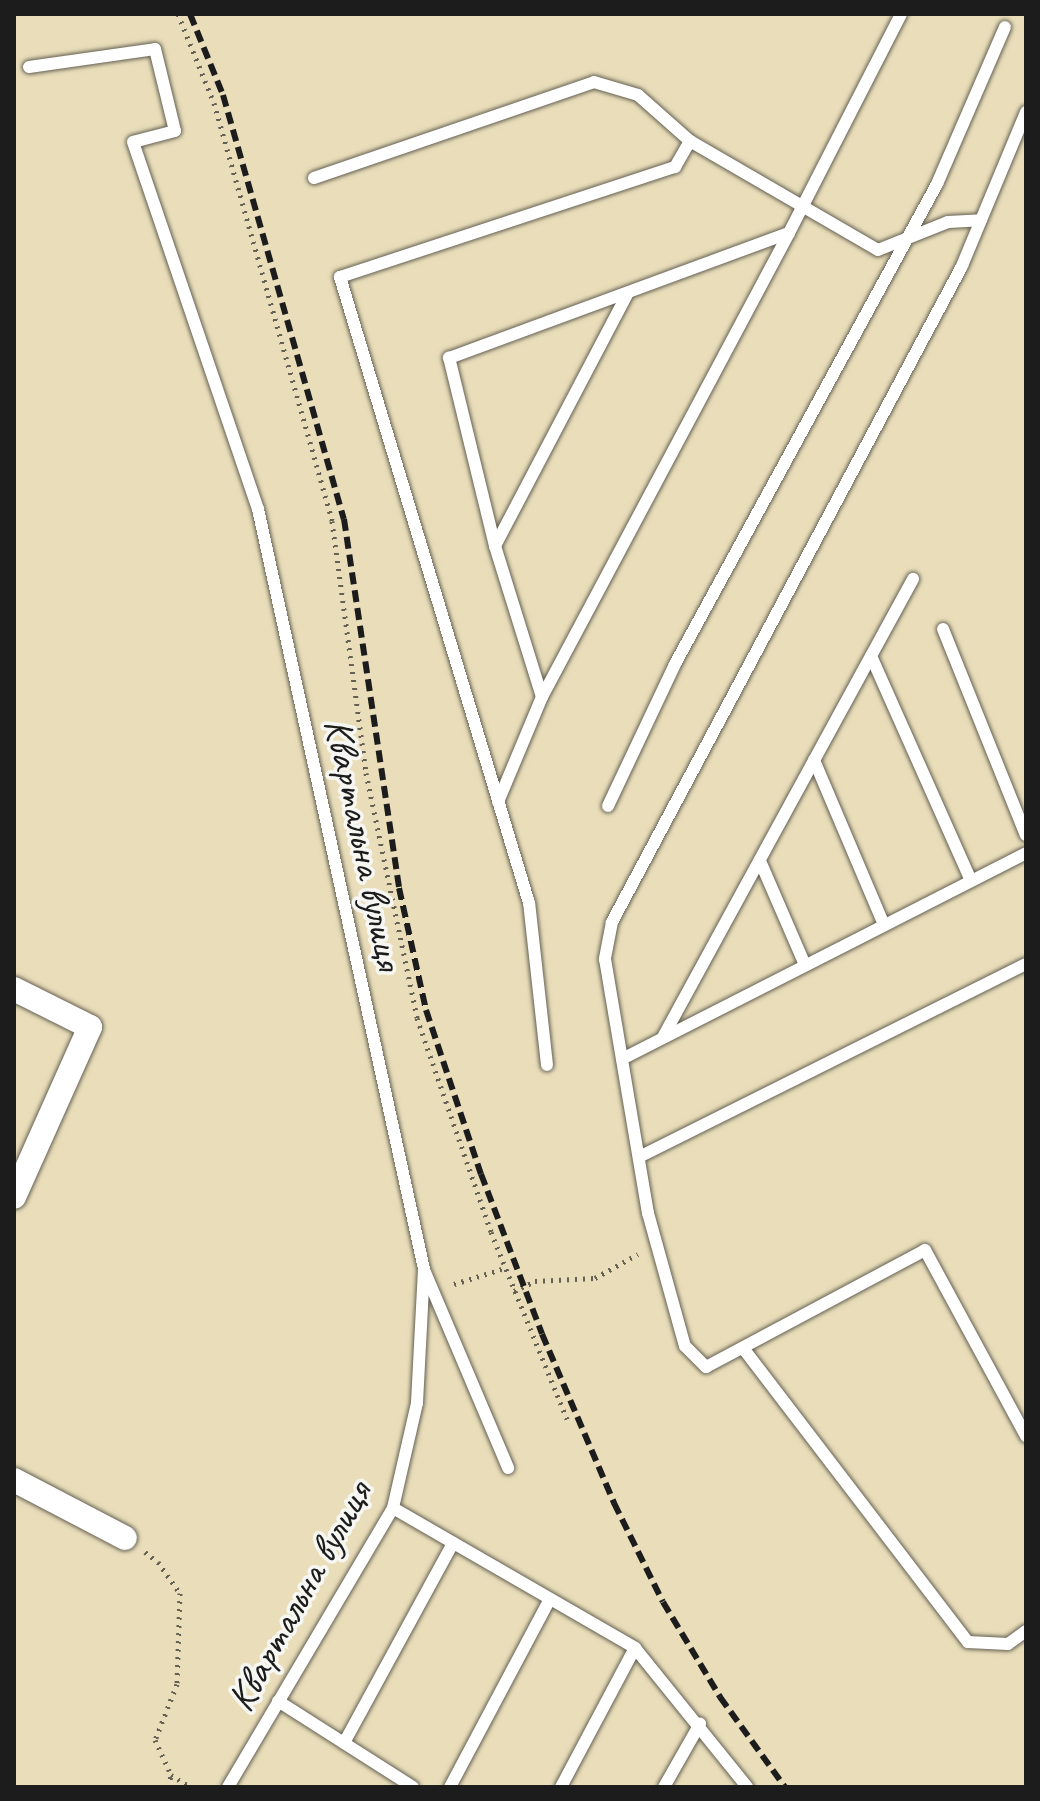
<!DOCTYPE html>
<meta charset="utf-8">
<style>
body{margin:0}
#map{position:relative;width:1040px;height:1801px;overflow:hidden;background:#eadeba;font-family:Caveat,sans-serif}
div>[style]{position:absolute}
.path>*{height:5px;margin-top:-2.5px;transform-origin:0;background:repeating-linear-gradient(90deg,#646053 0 2px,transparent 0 8px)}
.roads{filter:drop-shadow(0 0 2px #646053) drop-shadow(0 0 2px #646053)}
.service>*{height:12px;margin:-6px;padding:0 6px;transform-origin:6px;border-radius:6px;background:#fff}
.minor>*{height:24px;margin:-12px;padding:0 12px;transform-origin:12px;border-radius:12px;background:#fff}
.rail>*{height:6px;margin-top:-3px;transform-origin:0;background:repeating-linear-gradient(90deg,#1c1c1c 0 12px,transparent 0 18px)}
span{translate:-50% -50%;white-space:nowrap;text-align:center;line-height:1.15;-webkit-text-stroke:7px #f6f6f2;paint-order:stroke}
.street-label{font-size:40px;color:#1c1c1c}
.frame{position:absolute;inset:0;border:16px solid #1c1c1c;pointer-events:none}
</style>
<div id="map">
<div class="path">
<div style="left:178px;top:14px;width:96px;rotate:68deg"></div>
<div style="left:214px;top:103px;width:434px;rotate:74.2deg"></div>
<div style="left:332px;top:521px;width:254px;rotate:82.3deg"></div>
<div style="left:366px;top:773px;width:250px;rotate:78.2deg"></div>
<div style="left:417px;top:1018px;width:226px;rotate:70.9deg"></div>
<div style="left:491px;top:1232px;width:202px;rotate:67.9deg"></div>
<div style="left:454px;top:1284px;width:53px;rotate:-17.4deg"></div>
<div style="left:514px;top:1291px;width:23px;rotate:-25deg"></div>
<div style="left:535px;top:1281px;width:60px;rotate:-2.9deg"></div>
<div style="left:595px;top:1278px;width:49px;rotate:-29.2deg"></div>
<div style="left:145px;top:1552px;width:16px;rotate:38deg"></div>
<div style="left:158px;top:1562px;width:38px;rotate:55deg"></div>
<div style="left:180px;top:1593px;width:91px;rotate:91.9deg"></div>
<div style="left:177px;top:1684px;width:60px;rotate:111.4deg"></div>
<div style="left:155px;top:1740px;width:38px;rotate:65deg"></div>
<div style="left:171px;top:1775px;width:22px;rotate:32deg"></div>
<div style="left:169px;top:1787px;width:12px;rotate:-81deg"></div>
</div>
<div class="roads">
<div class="service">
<div style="left:29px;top:67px;width:127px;rotate:-8.1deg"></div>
<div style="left:155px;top:49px;width:84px;rotate:76.3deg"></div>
<div style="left:175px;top:131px;width:43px;rotate:165.3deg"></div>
<div style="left:133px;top:142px;width:388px;rotate:71.2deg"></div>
<div style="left:258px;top:509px;width:778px;rotate:77.68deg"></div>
<div style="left:424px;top:1269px;width:134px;rotate:93deg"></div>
<div style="left:417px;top:1403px;width:108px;rotate:102.9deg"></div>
<div style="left:393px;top:1508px;width:324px;rotate:120.6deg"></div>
<div style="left:1026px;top:112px;width:167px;rotate:112.6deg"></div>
<div style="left:962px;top:266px;width:744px;rotate:118.08deg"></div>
<div style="left:612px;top:922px;width:38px;rotate:101deg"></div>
<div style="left:605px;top:959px;width:258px;rotate:80.4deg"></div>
<div style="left:648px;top:1213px;width:138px;rotate:74.5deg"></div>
<div style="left:685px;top:1346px;width:30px;rotate:45deg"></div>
<div style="left:706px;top:1367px;width:248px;rotate:-28.1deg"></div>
<div style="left:925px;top:1250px;width:212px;rotate:61.5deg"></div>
<div style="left:314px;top:178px;width:296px;rotate:-18.9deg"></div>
<div style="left:594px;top:82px;width:46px;rotate:16.5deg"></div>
<div style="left:638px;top:95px;width:69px;rotate:41.5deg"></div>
<div style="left:690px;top:141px;width:217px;rotate:30.1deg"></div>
<div style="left:878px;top:250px;width:75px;rotate:-21.8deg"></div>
<div style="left:948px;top:222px;width:33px;rotate:-3deg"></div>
<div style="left:495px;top:546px;width:194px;rotate:-103.7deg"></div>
<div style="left:449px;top:358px;width:362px;rotate:-20.2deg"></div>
<div style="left:789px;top:233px;width:246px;rotate:-62.9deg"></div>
<div style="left:943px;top:629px;width:222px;rotate:68.1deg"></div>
<div style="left:871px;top:656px;width:246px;rotate:66deg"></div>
<div style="left:542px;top:697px;width:158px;rotate:-107.3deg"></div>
<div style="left:495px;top:546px;width:286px;rotate:-62.3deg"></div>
<div style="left:814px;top:760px;width:179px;rotate:67deg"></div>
<div style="left:498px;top:802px;width:114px;rotate:-67.3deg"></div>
<div style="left:542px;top:697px;width:526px;rotate:-61.97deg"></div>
<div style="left:608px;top:806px;width:157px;rotate:-64.7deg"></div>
<div style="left:675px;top:664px;width:547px;rotate:-61.37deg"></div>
<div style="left:937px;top:184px;width:171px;rotate:-66.6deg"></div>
<div style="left:760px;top:861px;width:113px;rotate:66.6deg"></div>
<div style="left:663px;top:1037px;width:522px;rotate:-61.37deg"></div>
<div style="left:622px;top:1059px;width:453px;rotate:-27deg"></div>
<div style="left:547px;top:1065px;width:163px;rotate:-96.3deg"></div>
<div style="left:529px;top:903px;width:654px;rotate:-106.8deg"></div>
<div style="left:340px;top:277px;width:353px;rotate:-18.2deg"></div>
<div style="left:675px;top:167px;width:30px;rotate:-60deg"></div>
<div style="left:639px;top:1157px;width:432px;rotate:-26.5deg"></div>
<div style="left:425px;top:1272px;width:213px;rotate:67deg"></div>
<div style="left:743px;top:1348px;width:370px;rotate:52.6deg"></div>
<div style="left:968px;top:1642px;width:40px;rotate:2.9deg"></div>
<div style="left:1008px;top:1644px;width:22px;rotate:-36deg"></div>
<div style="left:393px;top:1508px;width:280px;rotate:30deg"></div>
<div style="left:635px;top:1648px;width:179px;rotate:51.1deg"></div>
<div style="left:278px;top:1701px;width:160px;rotate:32.5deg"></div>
<div style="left:344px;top:1743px;width:228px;rotate:-61.4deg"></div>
<div style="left:450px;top:1787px;width:213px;rotate:-62deg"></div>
<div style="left:561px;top:1787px;width:157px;rotate:-62deg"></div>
<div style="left:664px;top:1787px;width:73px;rotate:-60.3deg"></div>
</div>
<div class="minor">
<div style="left:14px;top:989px;width:85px;rotate:26.6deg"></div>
<div style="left:90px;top:1027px;width:186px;rotate:114.1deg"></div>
<div style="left:14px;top:1480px;width:125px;rotate:27.6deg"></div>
</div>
</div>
<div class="rail">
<div style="left:190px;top:14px;width:87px;rotate:67.8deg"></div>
<div style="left:223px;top:95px;width:441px;rotate:74.1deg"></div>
<div style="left:344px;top:519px;width:373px;rotate:81.5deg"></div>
<div style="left:399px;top:888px;width:125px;rotate:77.5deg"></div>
<div style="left:426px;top:1010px;width:173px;rotate:71.5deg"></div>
<div style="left:481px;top:1174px;width:171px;rotate:69.1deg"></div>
<div style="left:542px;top:1334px;width:184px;rotate:66.9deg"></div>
<div style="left:614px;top:1503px;width:110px;rotate:63.7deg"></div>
<div style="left:663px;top:1602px;width:111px;rotate:59deg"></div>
<div style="left:720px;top:1697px;width:111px;rotate:54.2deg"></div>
</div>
<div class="street-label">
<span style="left:364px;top:844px;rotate:78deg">Квартальна вулиця</span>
<span style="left:299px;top:1596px;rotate:-61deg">Квартальна вулиця</span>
</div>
<div class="frame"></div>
</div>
